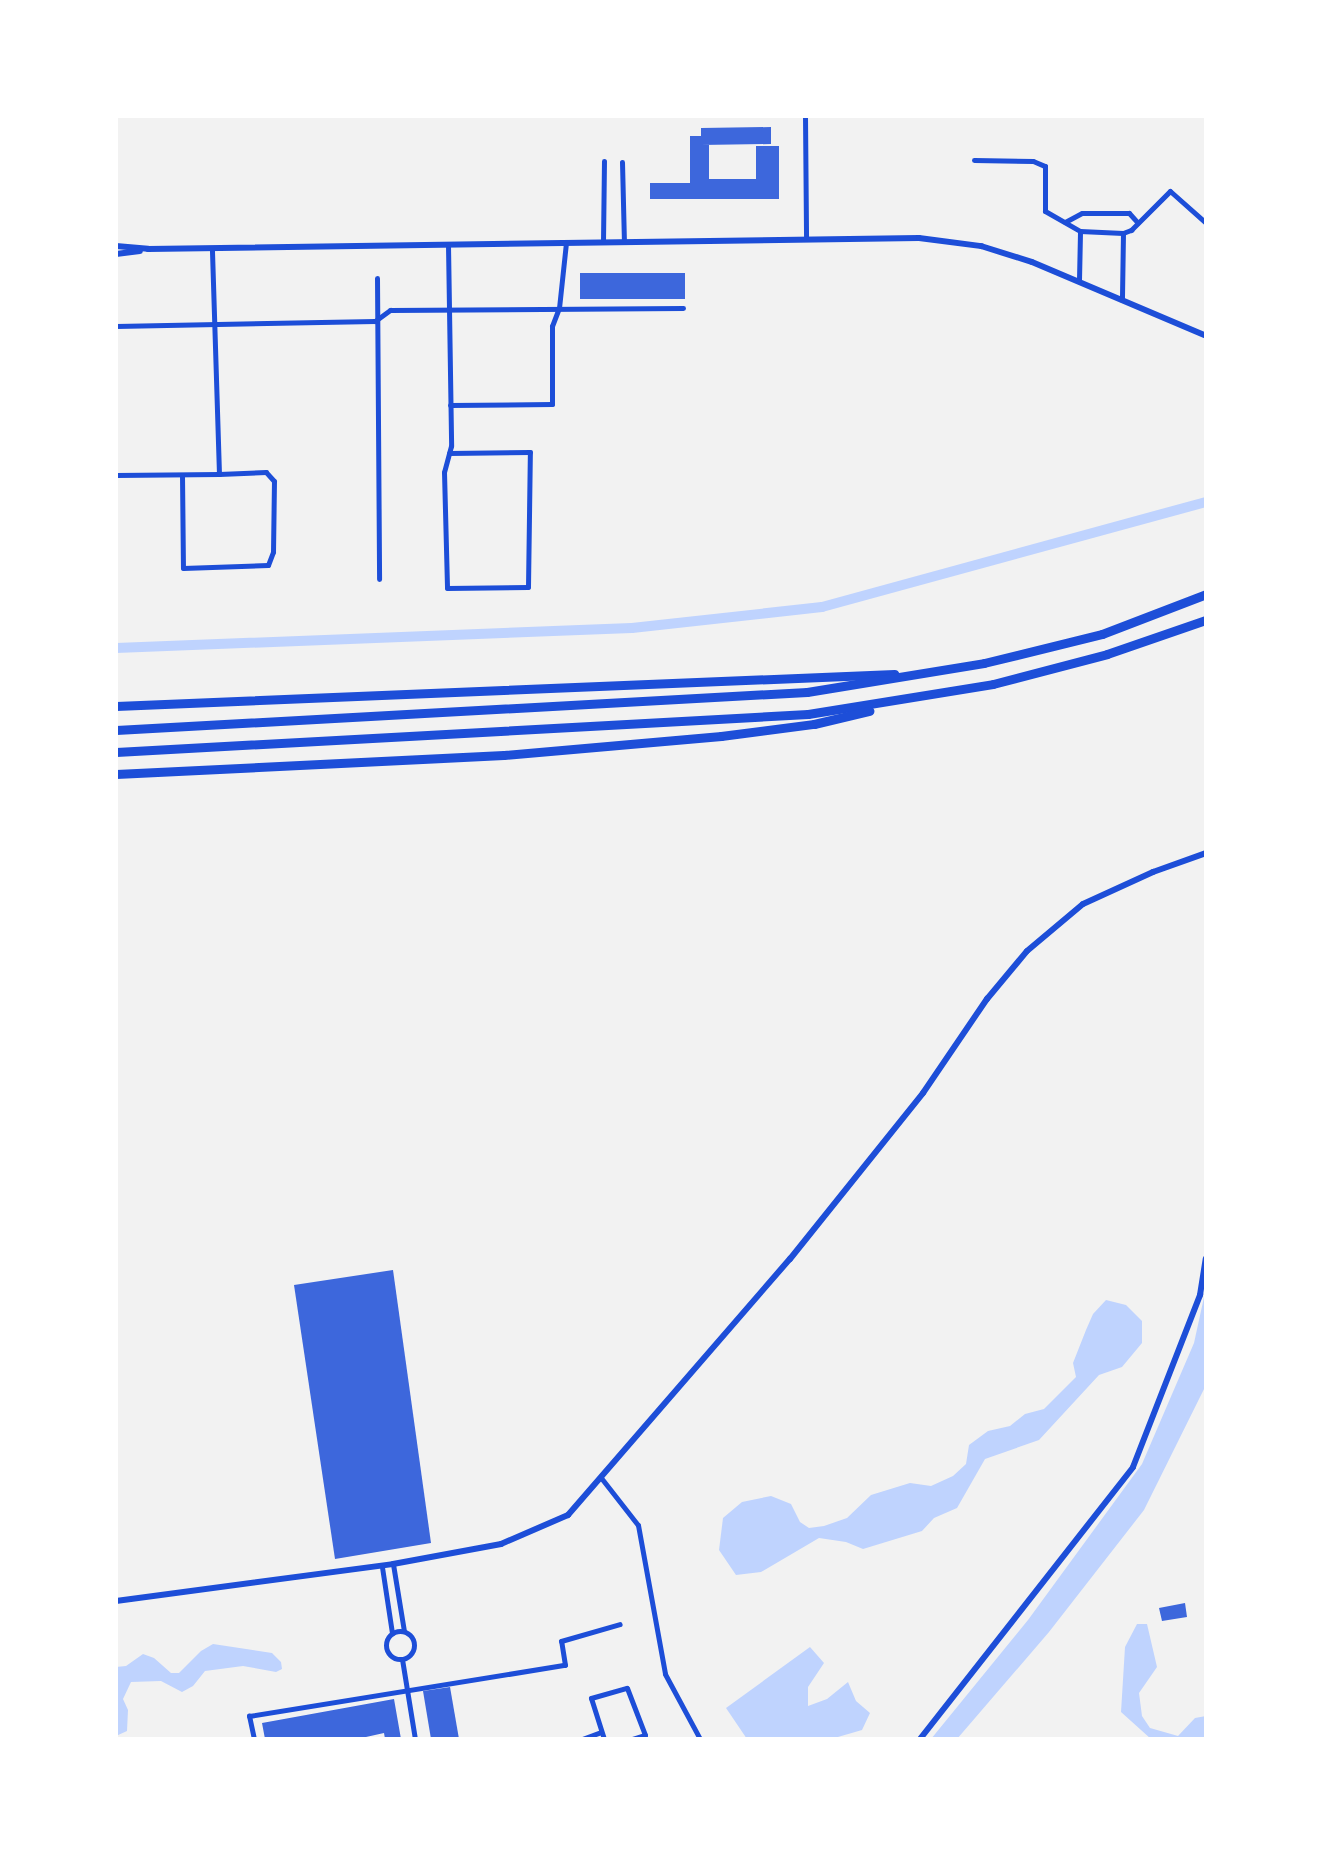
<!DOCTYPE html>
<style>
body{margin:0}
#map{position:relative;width:1322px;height:1855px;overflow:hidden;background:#f2f2f2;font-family:"Fira Sans Condensed",sans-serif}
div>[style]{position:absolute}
.water>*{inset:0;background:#bfd3fe}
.canal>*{height:10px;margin:-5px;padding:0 5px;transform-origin:5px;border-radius:5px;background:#bfd3fe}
.building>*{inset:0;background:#3d67dc}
.minor>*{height:5px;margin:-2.5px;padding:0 2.5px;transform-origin:2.5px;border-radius:2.5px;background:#1d4ed8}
.minor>.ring{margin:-2.5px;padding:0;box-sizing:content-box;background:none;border:5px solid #1d4ed8;border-radius:50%}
.tertiary>*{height:6px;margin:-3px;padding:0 3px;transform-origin:3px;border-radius:3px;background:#1d4ed8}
.motorway>*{height:9px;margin:-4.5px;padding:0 4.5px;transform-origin:4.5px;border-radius:4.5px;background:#1d4ed8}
span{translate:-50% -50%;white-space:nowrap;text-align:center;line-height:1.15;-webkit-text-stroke:7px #fff;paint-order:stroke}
.frame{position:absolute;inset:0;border:118px solid #fff;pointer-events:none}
</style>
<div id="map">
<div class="water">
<div style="clip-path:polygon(1206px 1288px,1206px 1385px,1144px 1510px,1049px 1632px,957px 1739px,931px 1739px,1028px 1620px,1142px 1464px,1194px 1343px)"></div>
<div style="clip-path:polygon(1106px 1300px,1126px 1305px,1142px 1321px,1142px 1343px,1122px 1367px,1099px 1375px,1039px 1440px,985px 1459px,957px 1508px,934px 1518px,922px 1531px,863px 1549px,846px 1542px,819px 1538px,761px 1572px,736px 1575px,719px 1550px,723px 1518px,742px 1502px,771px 1496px,791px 1504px,800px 1522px,809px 1528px,824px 1526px,847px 1518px,871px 1495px,910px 1483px,931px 1486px,953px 1476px,966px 1464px,969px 1445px,988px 1431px,1010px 1426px,1025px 1414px,1044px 1409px,1076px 1377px,1073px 1363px,1086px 1330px,1093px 1314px)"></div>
<div style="clip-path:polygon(1137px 1624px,1147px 1624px,1157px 1667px,1139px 1693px,1142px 1716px,1150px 1728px,1178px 1736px,1195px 1718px,1206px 1716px,1206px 1739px,1151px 1739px,1121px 1712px,1125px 1647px)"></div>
<div style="clip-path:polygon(213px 1644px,272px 1653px,281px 1662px,282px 1669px,276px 1672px,243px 1666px,205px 1671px,193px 1686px,182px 1692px,161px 1681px,131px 1682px,123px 1699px,128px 1710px,127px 1731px,116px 1736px,116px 1667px,126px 1666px,143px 1654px,154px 1658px,171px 1673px,179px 1673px,201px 1651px)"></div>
<div style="clip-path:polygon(810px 1647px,824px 1663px,808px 1687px,808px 1706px,827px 1699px,848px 1682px,856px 1701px,870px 1713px,862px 1730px,831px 1739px,747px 1739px,726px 1708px)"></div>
</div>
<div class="canal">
<div style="left:116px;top:648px;width:516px;rotate:-2.22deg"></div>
<div style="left:632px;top:628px;width:191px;rotate:-6.3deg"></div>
<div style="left:822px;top:607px;width:398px;rotate:-15.3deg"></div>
</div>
<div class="building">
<div style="clip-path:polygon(771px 127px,771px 144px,701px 145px,709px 145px,709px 179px,756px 179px,756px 146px,779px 146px,779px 199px,650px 199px,650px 183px,690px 183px,690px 136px,701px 136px,701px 128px)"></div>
<div style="clip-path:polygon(580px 273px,685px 273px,685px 299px,580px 299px)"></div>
<div style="clip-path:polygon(393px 1270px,431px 1543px,335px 1559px,294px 1285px)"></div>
<div style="clip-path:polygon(1185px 1603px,1187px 1617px,1162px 1621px,1159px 1608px)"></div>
<div style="clip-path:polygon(450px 1687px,459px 1739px,431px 1739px,423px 1691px)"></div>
<div style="clip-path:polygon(394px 1699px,401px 1739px,385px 1739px,384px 1733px,357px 1739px,265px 1739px,262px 1723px)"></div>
</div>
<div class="minor">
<div style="left:805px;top:116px;width:123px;rotate:89.5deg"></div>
<div style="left:974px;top:160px;width:59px;rotate:1deg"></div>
<div style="left:1033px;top:161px;width:13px;rotate:23deg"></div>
<div style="left:1045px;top:166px;width:45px;rotate:90deg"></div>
<div style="left:1045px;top:211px;width:40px;rotate:29.7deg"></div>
<div style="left:622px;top:162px;width:80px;rotate:88.6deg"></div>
<div style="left:1065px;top:222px;width:19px;rotate:-28deg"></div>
<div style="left:1082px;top:213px;width:47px"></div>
<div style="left:1129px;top:213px;width:13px;rotate:48deg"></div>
<div style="left:1123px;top:233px;width:9px;rotate:-21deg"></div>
<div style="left:1131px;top:230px;width:55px;rotate:-45deg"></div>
<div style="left:1170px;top:191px;width:48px;rotate:41.6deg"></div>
<div style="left:603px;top:242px;width:81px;rotate:-89.3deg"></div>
<div style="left:448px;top:245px;width:201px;rotate:89.1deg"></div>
<div style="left:451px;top:446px;width:27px;rotate:105deg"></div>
<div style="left:444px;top:472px;width:116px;rotate:88.5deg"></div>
<div style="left:447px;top:588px;width:81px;rotate:-0.7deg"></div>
<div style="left:528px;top:587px;width:135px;rotate:-89.2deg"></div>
<div style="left:530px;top:452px;width:81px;rotate:179.3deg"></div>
<div style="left:377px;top:278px;width:301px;rotate:89.6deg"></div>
<div style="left:1079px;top:280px;width:49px;rotate:-88.8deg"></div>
<div style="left:1080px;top:231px;width:43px;rotate:2.7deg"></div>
<div style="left:1123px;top:233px;width:67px;rotate:90.9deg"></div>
<div style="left:116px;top:326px;width:259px;rotate:-1.1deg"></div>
<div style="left:375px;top:321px;width:19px;rotate:-36deg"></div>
<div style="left:390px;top:310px;width:293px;rotate:-0.4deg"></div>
<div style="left:450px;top:405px;width:102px;rotate:-0.6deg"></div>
<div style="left:552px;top:404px;width:78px;rotate:-90deg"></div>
<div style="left:552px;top:326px;width:19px;rotate:-69deg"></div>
<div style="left:559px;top:308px;width:65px;rotate:-83.9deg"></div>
<div style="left:116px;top:475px;width:103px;rotate:-0.6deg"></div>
<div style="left:182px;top:475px;width:93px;rotate:89.4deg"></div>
<div style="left:183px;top:568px;width:85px;rotate:-2deg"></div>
<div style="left:268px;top:565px;width:14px;rotate:-69deg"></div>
<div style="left:273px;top:552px;width:71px;rotate:-89.2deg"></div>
<div style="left:274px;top:481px;width:12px;rotate:-132deg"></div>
<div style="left:266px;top:472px;width:47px;rotate:177.6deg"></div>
<div style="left:219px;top:474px;width:226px;rotate:-91.8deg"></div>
<div style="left:602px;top:1479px;width:58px;rotate:52deg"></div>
<div style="left:638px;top:1525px;width:151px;rotate:79.7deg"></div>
<div style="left:665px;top:1674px;width:74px;rotate:61.7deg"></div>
<div style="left:393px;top:1564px;width:68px;rotate:80.7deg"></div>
<div style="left:382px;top:1567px;width:67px;rotate:81.4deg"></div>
<div class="ring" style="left:386px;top:1631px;width:23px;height:23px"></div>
<div style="left:402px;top:1659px;width:81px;rotate:80.8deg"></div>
<div style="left:254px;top:1739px;width:24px;rotate:-102deg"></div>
<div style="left:249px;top:1716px;width:320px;rotate:-9.2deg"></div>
<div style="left:565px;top:1665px;width:24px;rotate:-99deg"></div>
<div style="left:561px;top:1641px;width:61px;rotate:-16.1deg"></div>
<div style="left:582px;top:1739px;width:20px;rotate:-20deg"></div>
<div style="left:604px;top:1739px;width:43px;rotate:-107.6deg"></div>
<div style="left:591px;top:1698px;width:37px;rotate:-16deg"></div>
<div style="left:627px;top:1688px;width:50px;rotate:69deg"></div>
<div style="left:645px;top:1735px;width:14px;rotate:163deg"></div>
</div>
<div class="tertiary">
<div style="left:116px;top:246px;width:32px;rotate:5deg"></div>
<div style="left:148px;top:249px;width:771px;rotate:-0.82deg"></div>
<div style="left:919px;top:238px;width:63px;rotate:7.4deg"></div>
<div style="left:981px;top:246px;width:53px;rotate:17.4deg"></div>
<div style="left:1032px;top:262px;width:189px;rotate:23deg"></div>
<div style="left:116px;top:254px;width:24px;rotate:-7deg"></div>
<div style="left:116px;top:1601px;width:279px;rotate:-7.6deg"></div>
<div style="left:393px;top:1564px;width:110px;rotate:-10.5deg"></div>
<div style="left:501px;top:1544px;width:73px;rotate:-23.4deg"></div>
<div style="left:568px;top:1515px;width:339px;rotate:-49.1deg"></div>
<div style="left:790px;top:1259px;width:213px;rotate:-51.3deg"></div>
<div style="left:923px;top:1093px;width:114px;rotate:-55.8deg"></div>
<div style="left:987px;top:999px;width:62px;rotate:-50.2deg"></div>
<div style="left:1027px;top:951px;width:73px;rotate:-40deg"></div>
<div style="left:1083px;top:904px;width:77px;rotate:-24.6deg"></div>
<div style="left:1153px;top:872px;width:56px;rotate:-19.7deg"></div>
<div style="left:920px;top:1739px;width:345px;rotate:-51.9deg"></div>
<div style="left:1133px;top:1467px;width:185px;rotate:-68.7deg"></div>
<div style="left:1200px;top:1295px;width:37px;rotate:-81deg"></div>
</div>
<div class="motorway">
<div style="left:116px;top:706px;width:779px;rotate:-2.36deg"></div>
<div style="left:116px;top:730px;width:692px;rotate:-3.15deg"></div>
<div style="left:807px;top:692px;width:179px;rotate:-9.3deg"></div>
<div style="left:984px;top:663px;width:122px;rotate:-13.8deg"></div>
<div style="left:1102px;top:634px;width:111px;rotate:-21deg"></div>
<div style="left:116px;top:752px;width:693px;rotate:-3.14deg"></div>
<div style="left:808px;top:714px;width:187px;rotate:-9.2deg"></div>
<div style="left:993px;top:684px;width:118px;rotate:-14.7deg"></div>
<div style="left:1107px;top:654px;width:105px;rotate:-19deg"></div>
<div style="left:116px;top:774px;width:388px;rotate:-2.8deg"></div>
<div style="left:504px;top:755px;width:218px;rotate:-5deg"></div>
<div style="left:721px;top:736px;width:94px;rotate:-7.4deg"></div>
<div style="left:814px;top:724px;width:57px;rotate:-13.3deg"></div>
</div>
<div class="frame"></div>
</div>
